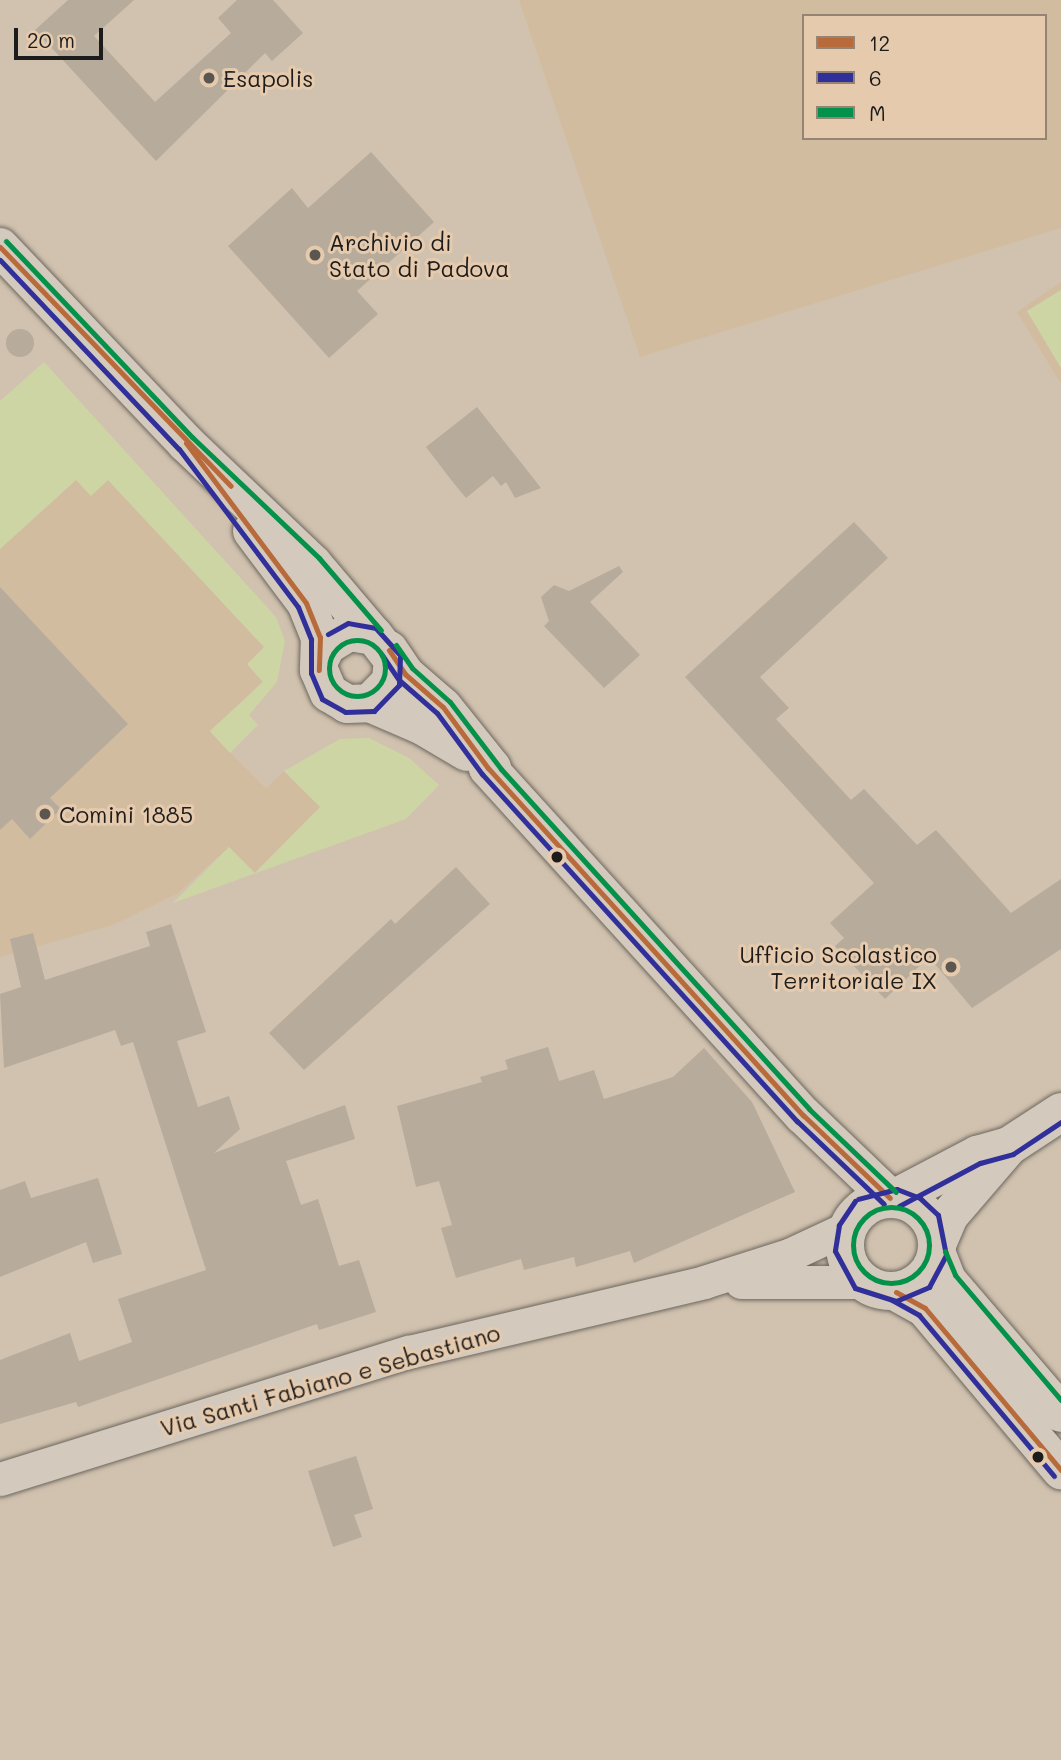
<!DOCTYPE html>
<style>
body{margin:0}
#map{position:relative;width:1061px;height:1760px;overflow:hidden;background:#d1c2af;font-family:Mali,sans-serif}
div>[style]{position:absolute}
.built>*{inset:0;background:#d2bca0}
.green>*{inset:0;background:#ced5a5}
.building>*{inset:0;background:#b7ab9b}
.round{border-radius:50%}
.roads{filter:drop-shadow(0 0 2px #6d675e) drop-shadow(0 0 2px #6d675e)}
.street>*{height:33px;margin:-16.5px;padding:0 16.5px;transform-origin:16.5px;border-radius:16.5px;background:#d3c9bd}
.secondary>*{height:38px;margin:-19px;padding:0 19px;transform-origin:19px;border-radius:19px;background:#d3c9bd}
.secondary>.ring{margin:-19px;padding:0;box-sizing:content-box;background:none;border:38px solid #d3c9bd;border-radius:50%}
.bus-1>*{height:5px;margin:-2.5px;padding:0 2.5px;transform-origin:2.5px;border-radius:2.5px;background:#b86a3a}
.bus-2>*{height:5px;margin:-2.5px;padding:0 2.5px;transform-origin:2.5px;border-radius:2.5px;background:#312f9a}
.bus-3>*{height:5px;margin:-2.5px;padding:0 2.5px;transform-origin:2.5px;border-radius:2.5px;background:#049149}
.bus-3>.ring{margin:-2.5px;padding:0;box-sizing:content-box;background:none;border:5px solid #049149;border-radius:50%}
.dots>*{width:19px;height:19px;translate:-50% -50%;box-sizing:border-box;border:4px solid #e6caad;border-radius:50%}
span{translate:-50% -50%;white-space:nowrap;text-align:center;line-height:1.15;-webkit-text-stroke:6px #e6caad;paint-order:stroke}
.poi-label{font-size:23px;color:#1c1c1c}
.left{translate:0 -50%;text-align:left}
.right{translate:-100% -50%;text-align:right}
.street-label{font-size:23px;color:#1c1c1c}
.legend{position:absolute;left:802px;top:14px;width:245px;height:126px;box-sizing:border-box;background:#e6caad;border:2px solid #958473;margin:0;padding:9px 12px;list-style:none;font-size:21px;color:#1c1c1c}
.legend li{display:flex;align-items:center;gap:14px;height:35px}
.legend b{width:35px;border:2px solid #958473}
.scale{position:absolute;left:14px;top:28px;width:89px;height:32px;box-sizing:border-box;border:4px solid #1c1c1c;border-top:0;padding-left:9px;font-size:21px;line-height:24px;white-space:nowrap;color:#1c1c1c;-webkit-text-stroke:5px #e6caad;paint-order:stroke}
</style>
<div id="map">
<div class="built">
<div style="clip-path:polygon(evenodd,519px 0,1061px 0,1061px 228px,640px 357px,519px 0,804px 16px,1045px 16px,1045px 138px,804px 138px,804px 16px)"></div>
<div style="clip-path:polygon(1061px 282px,1061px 384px,1017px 312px)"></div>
<div style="clip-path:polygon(76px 480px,108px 480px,265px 648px,263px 681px,210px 732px,266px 788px,284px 771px,321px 807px,254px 873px,229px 847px,177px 894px,113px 925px,0 957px,0 549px)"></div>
</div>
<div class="green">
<div style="clip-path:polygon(1061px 290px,1061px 368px,1027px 311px)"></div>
<div style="clip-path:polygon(44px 362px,276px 617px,285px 641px,277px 682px,249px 715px,258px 725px,230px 753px,210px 731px,263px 682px,247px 664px,264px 647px,108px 480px,91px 496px,76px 480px,0 549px,0 401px)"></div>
<div style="clip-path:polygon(369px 738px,409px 758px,439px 785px,406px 819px,173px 903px,229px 847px,255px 873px,320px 807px,284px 771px,340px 739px)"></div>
</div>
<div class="building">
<div style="clip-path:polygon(68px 0,134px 0,94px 36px,155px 102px,231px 33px,218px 18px,237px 0,273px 0,303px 33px,272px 61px,265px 53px,156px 161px,35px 30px)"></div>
<div style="clip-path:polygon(371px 152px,434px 222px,357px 291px,378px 314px,329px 358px,228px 246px,292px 188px,308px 208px)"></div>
<div class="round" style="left:6px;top:329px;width:28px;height:28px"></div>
<div style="clip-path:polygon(477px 407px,515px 455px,541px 488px,515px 498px,506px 482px,501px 486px,493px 476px,466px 498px,452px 481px,426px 447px)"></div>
<div style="clip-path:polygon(854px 522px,888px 558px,760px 677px,789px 708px,776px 719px,851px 800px,864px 789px,917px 845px,936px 830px,1011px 913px,1061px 879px,1061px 949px,972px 1008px,929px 957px,885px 999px,835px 946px,844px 938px,830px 923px,874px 883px,685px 677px)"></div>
<div style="clip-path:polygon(619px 566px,623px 572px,590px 602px,640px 655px,604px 688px,544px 626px,549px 621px,541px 597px,554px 585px,569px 591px)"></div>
<div style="clip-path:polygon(0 587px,128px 724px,50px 798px,61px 809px,30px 839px,12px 819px,0 830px)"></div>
<div style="clip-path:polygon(456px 867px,490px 904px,304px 1070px,269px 1033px,391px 919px,395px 924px)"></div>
<div style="clip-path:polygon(171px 924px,206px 1032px,177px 1041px,198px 1107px,229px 1096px,240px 1129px,214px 1153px,345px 1105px,355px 1139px,286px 1161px,301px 1205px,318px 1199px,339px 1266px,359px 1260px,376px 1312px,319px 1330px,317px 1324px,78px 1407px,76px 1402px,0 1424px,0 1360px,70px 1333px,79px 1361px,132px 1342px,118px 1299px,206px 1270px,133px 1042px,121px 1046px,115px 1030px,4px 1068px,0 994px,21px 987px,10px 939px,33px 933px,45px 980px,150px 946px,146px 932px)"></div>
<div style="clip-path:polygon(548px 1047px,559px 1081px,594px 1070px,604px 1099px,673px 1077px,704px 1048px,752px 1102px,795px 1192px,634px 1263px,630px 1251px,576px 1267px,574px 1257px,524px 1270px,521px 1259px,456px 1278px,441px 1228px,452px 1225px,439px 1181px,416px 1187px,397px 1106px,482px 1082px,480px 1077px,508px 1069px,505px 1060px)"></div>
<div style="clip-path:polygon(98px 1178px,122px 1254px,93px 1263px,86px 1242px,0 1277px,0 1190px,25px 1181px,31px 1198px)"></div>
<div style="clip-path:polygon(356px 1456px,373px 1509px,354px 1515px,362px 1537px,333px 1547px,308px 1471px)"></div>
</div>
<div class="roads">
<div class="street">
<div style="left:741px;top:1282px;width:121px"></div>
<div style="left:0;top:1479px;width:428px;rotate:-17.3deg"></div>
<div style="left:409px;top:1352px;width:303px;rotate:-13.3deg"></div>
<div style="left:704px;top:1282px;width:89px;rotate:-17.6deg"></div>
<div style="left:789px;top:1255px;width:64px;rotate:-25deg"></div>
</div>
<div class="secondary">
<div style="left:0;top:247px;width:270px;rotate:46.5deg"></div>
<div style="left:186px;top:443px;width:175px;rotate:43.6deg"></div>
<div style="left:313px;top:564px;width:94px;rotate:49.7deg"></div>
<div style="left:252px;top:531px;width:90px;rotate:53.1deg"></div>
<div style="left:306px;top:603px;width:37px;rotate:68deg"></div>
<div style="left:320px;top:637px;width:33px;rotate:92deg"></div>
<div style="left:319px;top:670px;width:25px;rotate:67deg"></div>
<div style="left:329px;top:693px;width:21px;rotate:31deg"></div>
<div style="left:347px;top:704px;width:23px;rotate:-2deg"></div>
<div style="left:370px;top:703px;width:30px;rotate:-46deg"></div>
<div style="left:391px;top:681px;width:21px;rotate:-85deg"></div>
<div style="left:393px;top:660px;width:31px;rotate:-128deg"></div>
<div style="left:374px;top:636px;width:25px;rotate:-171deg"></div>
<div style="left:349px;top:632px;width:26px;rotate:149deg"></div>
<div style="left:327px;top:645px;width:13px;rotate:117deg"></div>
<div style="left:389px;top:650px;width:29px;rotate:56deg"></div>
<div style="left:405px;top:674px;width:50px;rotate:41deg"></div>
<div style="left:443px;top:707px;width:78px;rotate:51.2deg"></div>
<div style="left:492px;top:768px;width:4px;rotate:180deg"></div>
<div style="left:488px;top:768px;width:469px;rotate:47.8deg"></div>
<div style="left:803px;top:1115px;width:120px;rotate:43.7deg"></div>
<div style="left:370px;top:703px;width:58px;rotate:23.5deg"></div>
<div style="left:423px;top:726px;width:51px;rotate:30.6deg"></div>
<div style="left:895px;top:1198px;width:93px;rotate:-27.7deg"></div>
<div style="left:977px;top:1155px;width:33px;rotate:-16deg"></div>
<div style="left:1009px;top:1146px;width:62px;rotate:-33.2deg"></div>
<div class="ring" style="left:845px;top:1199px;width:54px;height:54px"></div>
<div style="left:938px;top:1242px;width:28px;rotate:-67deg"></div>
<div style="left:949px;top:1216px;width:92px;rotate:-49.4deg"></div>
<div style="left:937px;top:1254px;width:28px;rotate:69deg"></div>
<div style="left:947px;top:1280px;width:175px;rotate:49.4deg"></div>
<div style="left:896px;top:1292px;width:33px;rotate:29deg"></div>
<div style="left:925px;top:1308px;width:212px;rotate:50deg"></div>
</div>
</div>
<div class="bus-1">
<div style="left:0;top:247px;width:332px;rotate:46deg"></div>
<div style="left:186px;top:443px;width:200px;rotate:53.1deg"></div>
<div style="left:306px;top:603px;width:37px;rotate:68deg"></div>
<div style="left:320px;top:637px;width:33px;rotate:92deg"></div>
<div style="left:389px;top:650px;width:29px;rotate:56deg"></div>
<div style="left:405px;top:674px;width:50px;rotate:41deg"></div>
<div style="left:443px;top:707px;width:76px;rotate:53.6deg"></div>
<div style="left:488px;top:768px;width:469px;rotate:47.8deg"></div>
<div style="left:803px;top:1115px;width:120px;rotate:43.7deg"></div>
<div style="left:896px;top:1292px;width:33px;rotate:29deg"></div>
<div style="left:925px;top:1308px;width:212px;rotate:50deg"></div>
</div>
<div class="bus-2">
<div style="left:0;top:260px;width:260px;rotate:46.6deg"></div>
<div style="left:179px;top:449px;width:198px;rotate:53deg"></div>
<div style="left:298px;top:607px;width:35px;rotate:68deg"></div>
<div style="left:311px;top:639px;width:34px;rotate:90deg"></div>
<div style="left:311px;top:673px;width:28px;rotate:67deg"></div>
<div style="left:322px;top:699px;width:26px;rotate:29deg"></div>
<div style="left:345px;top:712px;width:29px;rotate:-2deg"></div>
<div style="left:374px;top:711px;width:36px;rotate:-46deg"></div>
<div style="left:399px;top:685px;width:30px;rotate:-88deg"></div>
<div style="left:400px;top:655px;width:36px;rotate:-132deg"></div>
<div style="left:376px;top:628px;width:28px;rotate:-170deg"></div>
<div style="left:348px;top:623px;width:23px;rotate:151deg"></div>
<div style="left:382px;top:655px;width:30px;rotate:56deg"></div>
<div style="left:399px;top:680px;width:50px;rotate:41deg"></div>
<div style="left:437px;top:713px;width:76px;rotate:53.6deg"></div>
<div style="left:482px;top:774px;width:469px;rotate:47.8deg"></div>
<div style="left:797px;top:1121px;width:120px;rotate:43.7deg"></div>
<div style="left:855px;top:1201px;width:29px;rotate:124deg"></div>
<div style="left:839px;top:1225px;width:26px;rotate:99deg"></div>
<div style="left:835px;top:1251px;width:42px;rotate:61.6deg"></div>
<div style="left:855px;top:1288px;width:43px;rotate:17.6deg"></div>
<div style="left:896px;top:1301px;width:36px;rotate:-23deg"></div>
<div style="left:929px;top:1287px;width:36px;rotate:-62deg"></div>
<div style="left:946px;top:1255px;width:41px;rotate:-101.3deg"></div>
<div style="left:938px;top:1215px;width:25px;rotate:-137deg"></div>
<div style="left:920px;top:1198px;width:25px;rotate:-159deg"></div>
<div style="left:897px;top:1189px;width:40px;rotate:165.6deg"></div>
<div style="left:899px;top:1206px;width:92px;rotate:-28deg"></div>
<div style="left:980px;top:1163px;width:34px;rotate:-15deg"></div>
<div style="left:1013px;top:1154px;width:58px;rotate:-33.7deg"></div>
<div style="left:892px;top:1300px;width:31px;rotate:29deg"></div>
<div style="left:919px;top:1315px;width:210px;rotate:50deg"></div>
</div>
<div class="bus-3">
<div style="left:6px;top:241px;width:270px;rotate:46.5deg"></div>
<div style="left:192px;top:437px;width:175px;rotate:43.6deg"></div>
<div style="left:319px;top:558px;width:95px;rotate:49.3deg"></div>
<div class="ring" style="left:329px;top:640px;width:51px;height:51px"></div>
<div style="left:396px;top:645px;width:28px;rotate:55deg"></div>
<div style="left:412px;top:668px;width:51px;rotate:41.8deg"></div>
<div style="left:450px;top:702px;width:84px;rotate:52.7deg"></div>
<div style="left:501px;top:769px;width:459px;rotate:47.8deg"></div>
<div style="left:809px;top:1109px;width:120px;rotate:43.7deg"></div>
<div class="ring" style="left:853px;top:1207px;width:71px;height:71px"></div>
<div style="left:945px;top:1251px;width:26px;rotate:67deg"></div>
<div style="left:955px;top:1275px;width:164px;rotate:49.7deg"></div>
</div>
<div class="dots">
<div style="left:209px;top:78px;background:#5b564f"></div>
<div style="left:315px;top:255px;background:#5b564f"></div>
<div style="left:45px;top:814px;background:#5b564f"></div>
<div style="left:557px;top:857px;background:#1c1c1c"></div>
<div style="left:951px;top:967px;background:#5b564f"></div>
<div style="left:1038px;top:1457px;background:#1c1c1c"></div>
</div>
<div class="poi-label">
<span class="left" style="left:223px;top:78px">Esapolis</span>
<span class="left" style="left:329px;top:255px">Archivio di<br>Stato di Padova</span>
<span class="left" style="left:59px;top:814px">Comini 1885</span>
<span class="right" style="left:937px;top:967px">Ufficio Scolastico<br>Territoriale IX</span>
</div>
<div class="street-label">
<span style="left:330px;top:1380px;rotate:-16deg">Via Santi Fabiano e Sebastiano</span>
</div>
<ul class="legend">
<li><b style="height:9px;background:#b86a3a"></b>12</li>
<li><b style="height:9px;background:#312f9a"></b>6</li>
<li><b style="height:9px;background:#049149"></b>M</li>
</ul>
<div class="scale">20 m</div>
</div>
